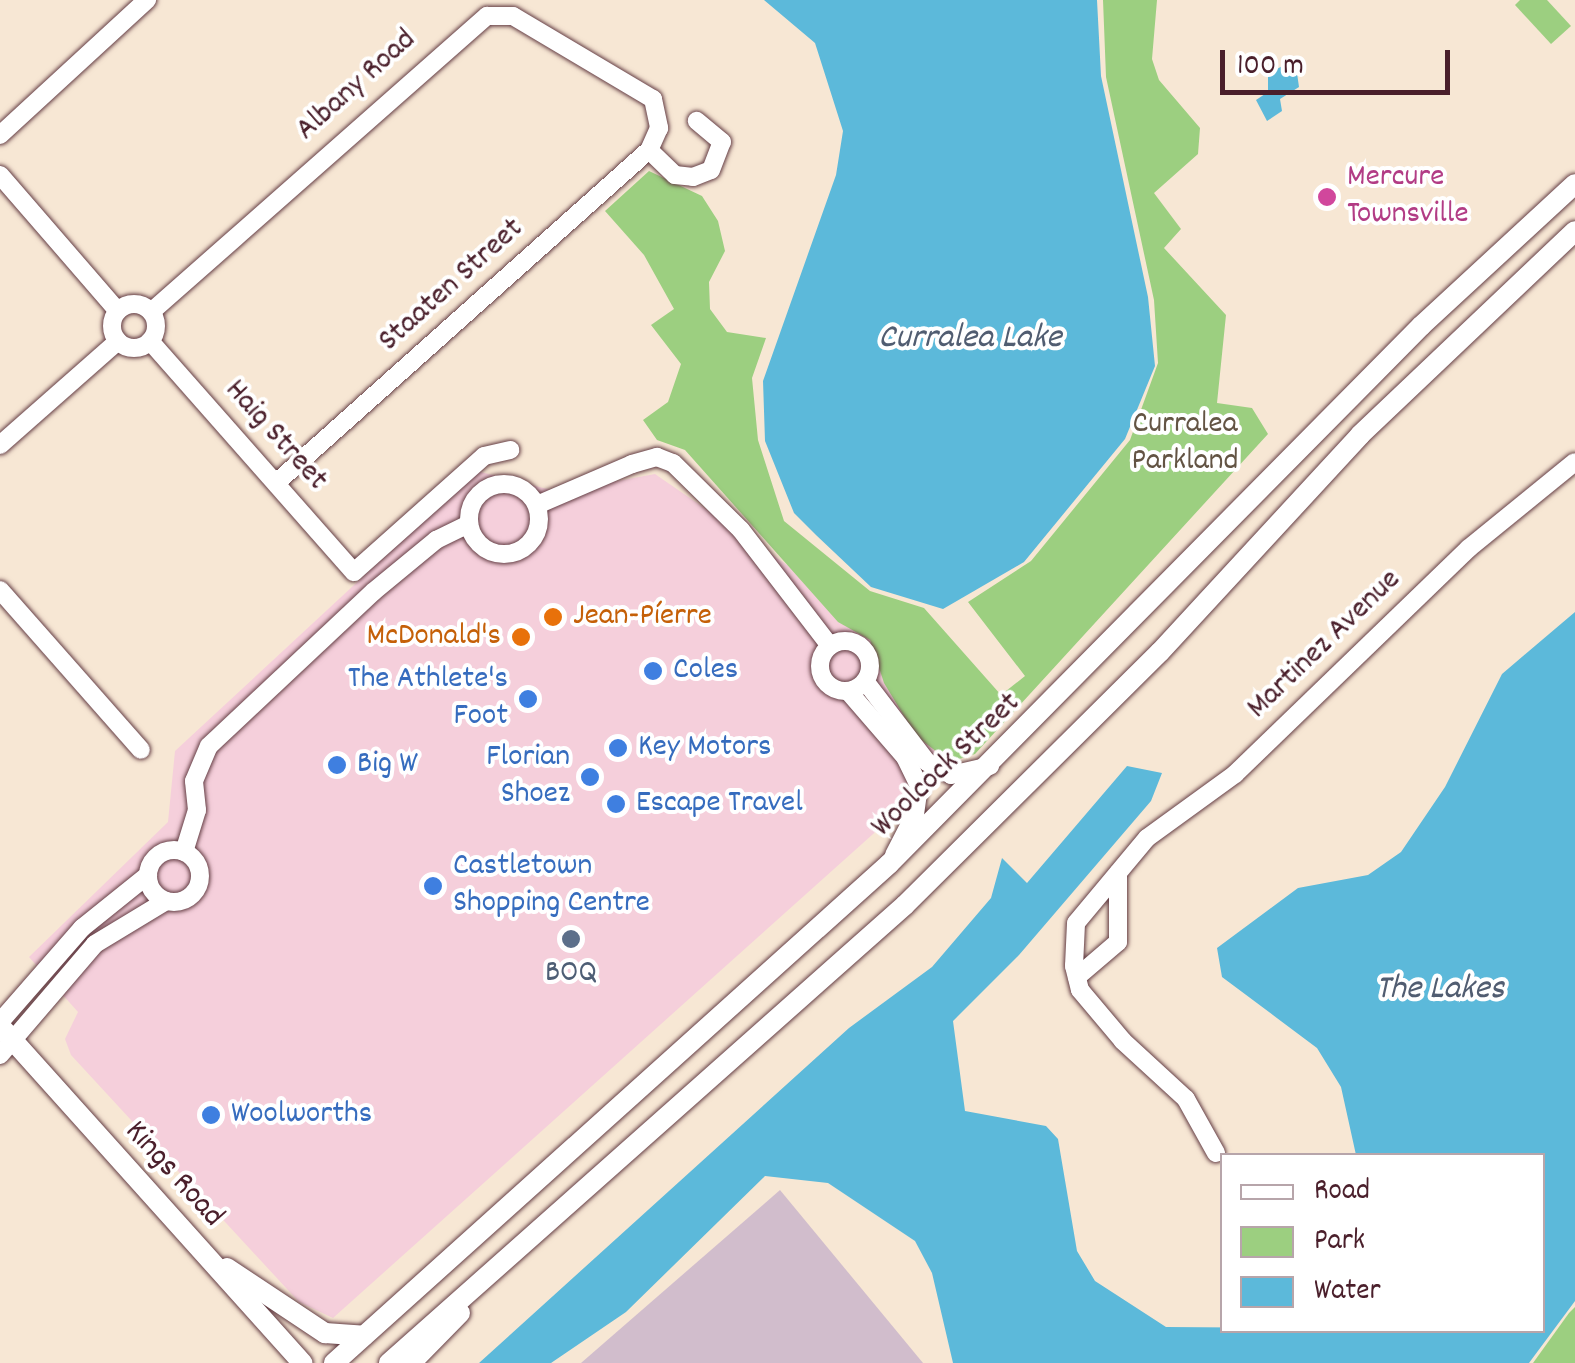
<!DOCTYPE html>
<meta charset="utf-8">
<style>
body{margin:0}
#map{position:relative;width:1575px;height:1363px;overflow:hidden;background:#f7e7d4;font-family:Dekko,sans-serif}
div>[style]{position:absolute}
.built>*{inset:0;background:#f5cfdb}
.industrial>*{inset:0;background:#d1bdcc}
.green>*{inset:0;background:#9ccf80}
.water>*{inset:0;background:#5cb9da}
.roads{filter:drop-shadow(0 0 2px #643d44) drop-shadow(0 0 2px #643d44)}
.minor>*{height:18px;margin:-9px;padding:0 9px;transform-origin:9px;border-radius:9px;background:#fff}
.minor>.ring{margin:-9px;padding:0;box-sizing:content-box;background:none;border:18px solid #fff;border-radius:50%}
.major>*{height:20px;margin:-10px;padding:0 10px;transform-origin:10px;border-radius:10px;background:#fff}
.dots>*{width:28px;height:28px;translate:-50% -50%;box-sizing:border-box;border:5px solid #fff;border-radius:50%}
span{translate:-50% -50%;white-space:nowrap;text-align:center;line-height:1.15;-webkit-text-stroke:8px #fff;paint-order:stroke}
.street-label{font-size:32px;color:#4a1f2b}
.hotel-label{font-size:32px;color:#b23c85}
.left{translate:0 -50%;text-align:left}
.park-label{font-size:32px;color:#635444}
.food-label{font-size:32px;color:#c56008}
.right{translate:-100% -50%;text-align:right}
.shop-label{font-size:32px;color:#366cbe}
.service-label{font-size:32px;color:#4e5e75}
.water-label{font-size:35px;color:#515d71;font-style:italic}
.legend{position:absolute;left:1220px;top:1153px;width:325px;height:180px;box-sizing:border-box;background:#fff;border:2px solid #b7a5aa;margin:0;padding:12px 18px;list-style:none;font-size:30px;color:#4a1f2b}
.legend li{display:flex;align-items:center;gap:20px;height:50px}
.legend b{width:50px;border:2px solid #b7a5aa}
.scale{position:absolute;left:1220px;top:50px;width:230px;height:45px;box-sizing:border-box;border:5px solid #4a1f2b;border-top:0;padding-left:12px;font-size:30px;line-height:35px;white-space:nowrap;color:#4a1f2b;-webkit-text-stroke:8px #fff;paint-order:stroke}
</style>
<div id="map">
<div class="built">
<div style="clip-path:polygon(477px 471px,559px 492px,655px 474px,887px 634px,973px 734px,882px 826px,333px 1318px,299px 1302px,71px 1055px,65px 1039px,78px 1012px,29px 957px,168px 822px,175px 751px)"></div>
</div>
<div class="industrial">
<div style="clip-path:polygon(780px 1190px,923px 1363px,581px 1363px)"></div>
</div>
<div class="green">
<div style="clip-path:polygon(1103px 0,1157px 0,1152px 59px,1159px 80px,1200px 128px,1198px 154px,1154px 193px,1181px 229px,1164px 248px,1226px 315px,1217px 403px,1252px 408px,1268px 434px,975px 754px,950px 762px,916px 736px,884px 683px,870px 640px,838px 622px,685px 450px,657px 440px,643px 420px,668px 402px,681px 364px,651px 325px,674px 309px,644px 255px,605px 211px,649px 171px,702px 196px,718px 221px,725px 251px,709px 282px,710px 309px,727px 332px,766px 338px,752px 378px,758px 440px,784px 521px,870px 591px,924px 608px,1001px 695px,1025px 676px,968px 602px,1031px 561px,1130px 440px,1158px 363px,1154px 300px,1106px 77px)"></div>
<div style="clip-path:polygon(1520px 0,1547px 0,1571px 26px,1551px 44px,1515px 5px)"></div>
<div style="clip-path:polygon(1575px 1307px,1575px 1363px,1533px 1363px,1569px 1313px)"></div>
</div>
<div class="water">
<div style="clip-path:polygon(764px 0,1097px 0,1101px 76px,1148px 297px,1155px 366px,1125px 439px,1024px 562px,943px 609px,871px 587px,816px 535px,794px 513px,765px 441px,763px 381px,836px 175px,843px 131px,815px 43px)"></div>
<div style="clip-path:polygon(1284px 65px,1297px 73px,1299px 87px,1280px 99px,1282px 111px,1267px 121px,1256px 100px,1268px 92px,1268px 74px)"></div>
<div style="clip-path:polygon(1575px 612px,1575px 1301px,1529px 1363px,953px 1363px,932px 1273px,915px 1241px,828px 1183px,765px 1176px,626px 1312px,551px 1363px,479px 1363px,849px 1028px,932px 967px,991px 898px,1002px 858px,1027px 883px,1127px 766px,1162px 773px,1151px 801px,1019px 955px,953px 1021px,965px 1111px,1046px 1126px,1058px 1139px,1077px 1251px,1095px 1281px,1166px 1327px,1542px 1330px,1542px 1156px,1356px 1155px,1341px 1087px,1317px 1048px,1222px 977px,1217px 948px,1298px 888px,1368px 875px,1401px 852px,1445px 787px,1502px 674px)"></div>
</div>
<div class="roads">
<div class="minor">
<div style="left:0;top:135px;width:200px;rotate:-42.6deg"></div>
<div style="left:649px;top:150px;width:36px;rotate:44deg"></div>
<div style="left:675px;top:175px;width:18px;rotate:6deg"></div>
<div style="left:693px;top:177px;width:19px;rotate:-21deg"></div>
<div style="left:711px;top:170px;width:30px;rotate:-69deg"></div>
<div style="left:722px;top:142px;width:33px;rotate:-140deg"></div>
<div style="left:0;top:175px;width:180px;rotate:49.1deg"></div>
<div class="ring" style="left:112px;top:304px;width:26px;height:26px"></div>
<div style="left:151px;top:312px;width:448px;rotate:-41.4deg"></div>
<div style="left:487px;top:16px;width:26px"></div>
<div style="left:513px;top:16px;width:163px;rotate:30.7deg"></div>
<div style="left:653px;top:99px;width:30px;rotate:78deg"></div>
<div style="left:659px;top:128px;width:24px;rotate:114deg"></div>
<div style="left:649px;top:150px;width:500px;rotate:138.24deg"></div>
<div style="left:150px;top:341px;width:308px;rotate:48.6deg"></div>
<div style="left:354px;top:572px;width:174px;rotate:-41.7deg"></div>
<div style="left:484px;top:456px;width:27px;rotate:-13deg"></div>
<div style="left:0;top:445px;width:157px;rotate:-41.4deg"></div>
<div class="ring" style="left:469px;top:484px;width:52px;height:52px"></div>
<div style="left:537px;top:505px;width:103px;rotate:-23.3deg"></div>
<div style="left:632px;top:464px;width:26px;rotate:-16deg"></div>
<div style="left:657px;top:457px;width:17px;rotate:21deg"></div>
<div style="left:673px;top:463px;width:95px;rotate:44.6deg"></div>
<div style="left:741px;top:530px;width:146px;rotate:52.5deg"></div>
<div style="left:0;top:590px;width:213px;rotate:48.6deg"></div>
<div class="ring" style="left:820px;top:641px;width:32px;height:32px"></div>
<div style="left:865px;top:681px;width:102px;rotate:52.6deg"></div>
<div style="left:927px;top:762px;width:27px;rotate:28deg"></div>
<div style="left:951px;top:775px;width:40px;rotate:-13deg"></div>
<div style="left:848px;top:691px;width:87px;rotate:49.2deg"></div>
<div style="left:905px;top:757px;width:32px;rotate:64deg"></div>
<div style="left:919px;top:786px;width:28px;rotate:98deg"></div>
<div style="left:915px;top:814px;width:46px;rotate:117.1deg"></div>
<div class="ring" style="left:148px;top:850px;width:34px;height:34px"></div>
<div style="left:184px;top:852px;width:44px;rotate:-72.8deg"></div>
<div style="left:197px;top:810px;width:29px;rotate:-96deg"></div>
<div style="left:194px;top:781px;width:38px;rotate:-67deg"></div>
<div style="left:209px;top:746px;width:225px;rotate:-43.2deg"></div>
<div style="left:373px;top:592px;width:82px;rotate:-39.5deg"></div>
<div style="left:436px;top:540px;width:37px;rotate:-26deg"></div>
<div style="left:1077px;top:977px;width:54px;rotate:-40.5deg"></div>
<div style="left:1118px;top:942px;width:69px;rotate:-90deg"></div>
<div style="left:0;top:1022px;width:125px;rotate:-48.9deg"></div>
<div style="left:82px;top:928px;width:85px;rotate:-38.8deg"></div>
<div style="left:0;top:1055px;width:146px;rotate:-49.4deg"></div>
<div style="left:95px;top:944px;width:83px;rotate:-31.2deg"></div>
<div style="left:1216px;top:1153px;width:62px;rotate:-119.1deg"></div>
<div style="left:1186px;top:1099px;width:86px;rotate:-137.4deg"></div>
<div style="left:1123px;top:1041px;width:67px;rotate:-130.1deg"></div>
<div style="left:1080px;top:990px;width:25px;rotate:-104deg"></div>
<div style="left:1074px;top:966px;width:43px;rotate:-87.3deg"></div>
<div style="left:1076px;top:923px;width:111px;rotate:-50.1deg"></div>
<div style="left:1147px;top:838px;width:109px;rotate:-36deg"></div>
<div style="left:1235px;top:774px;width:325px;rotate:-44deg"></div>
<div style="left:1469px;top:548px;width:136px;rotate:-39.1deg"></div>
</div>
<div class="major">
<div style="left:0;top:1026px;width:453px;rotate:48.1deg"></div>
<div style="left:227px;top:1268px;width:118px;rotate:33.6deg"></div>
<div style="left:325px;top:1333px;width:39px;rotate:4deg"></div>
<div style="left:334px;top:1363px;width:746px;rotate:-41.96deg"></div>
<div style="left:889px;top:864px;width:757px;rotate:-45.32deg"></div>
<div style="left:1421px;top:326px;width:209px;rotate:-42.7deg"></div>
<div style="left:389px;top:1363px;width:690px;rotate:-41.59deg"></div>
<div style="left:905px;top:905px;width:359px;rotate:-44.8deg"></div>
<div style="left:1160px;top:652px;width:295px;rotate:-47.3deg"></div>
<div style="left:1360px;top:435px;width:296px;rotate:-43.5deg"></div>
<div style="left:411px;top:1363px;width:70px;rotate:-45.6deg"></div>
</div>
</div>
<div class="dots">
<div style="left:1327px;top:197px;background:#d1479c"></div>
<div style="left:553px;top:617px;background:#e8710a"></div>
<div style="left:521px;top:637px;background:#e8710a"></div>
<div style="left:653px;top:671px;background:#3f7fe0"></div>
<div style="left:528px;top:699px;background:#3f7fe0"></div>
<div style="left:618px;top:748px;background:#3f7fe0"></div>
<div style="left:337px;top:765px;background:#3f7fe0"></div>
<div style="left:590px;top:777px;background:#3f7fe0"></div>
<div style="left:616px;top:804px;background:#3f7fe0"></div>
<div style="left:433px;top:886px;background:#3f7fe0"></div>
<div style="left:571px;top:939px;background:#5c6f8a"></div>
<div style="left:211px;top:1115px;background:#3f7fe0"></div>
</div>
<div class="street-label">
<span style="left:357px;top:86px;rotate:-42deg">Albany Road</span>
<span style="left:452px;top:286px;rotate:-42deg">Staaten Street</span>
<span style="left:275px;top:436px;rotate:48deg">Haig Street</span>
<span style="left:1325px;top:645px;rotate:-44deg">Martinez Avenue</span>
<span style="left:947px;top:766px;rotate:-44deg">Woolcock Street</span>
<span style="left:173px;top:1175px;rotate:48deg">Kings Road</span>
</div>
<div class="hotel-label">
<span class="left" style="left:1347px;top:197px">Mercure<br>Townsville</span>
</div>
<div class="park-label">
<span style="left:1185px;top:444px">Curralea<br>Parkland</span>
</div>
<div class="food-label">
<span class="left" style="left:573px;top:617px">Jean-Píerre</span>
<span class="right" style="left:501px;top:637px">McDonald's</span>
</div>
<div class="shop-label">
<span class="left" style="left:673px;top:671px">Coles</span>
<span class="right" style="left:508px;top:699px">The Athlete's<br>Foot</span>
<span class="left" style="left:638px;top:748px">Key Motors</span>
<span class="right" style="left:570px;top:777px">Florian<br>Shoez</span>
<span class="left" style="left:357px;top:765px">Big W</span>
<span class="left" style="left:636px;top:804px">Escape Travel</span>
<span class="left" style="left:453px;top:886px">Castletown<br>Shopping Centre</span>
<span class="left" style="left:231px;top:1115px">Woolworths</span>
</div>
<div class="service-label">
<span style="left:571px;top:974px">BOQ</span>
</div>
<div class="water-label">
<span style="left:970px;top:339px">Curralea Lake</span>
<span style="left:1440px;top:990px">The Lakes</span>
</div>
<ul class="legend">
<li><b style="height:12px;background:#fff"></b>Road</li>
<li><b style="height:28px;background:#9ccf80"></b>Park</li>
<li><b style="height:28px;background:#5cb9da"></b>Water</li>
</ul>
<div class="scale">100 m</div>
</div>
